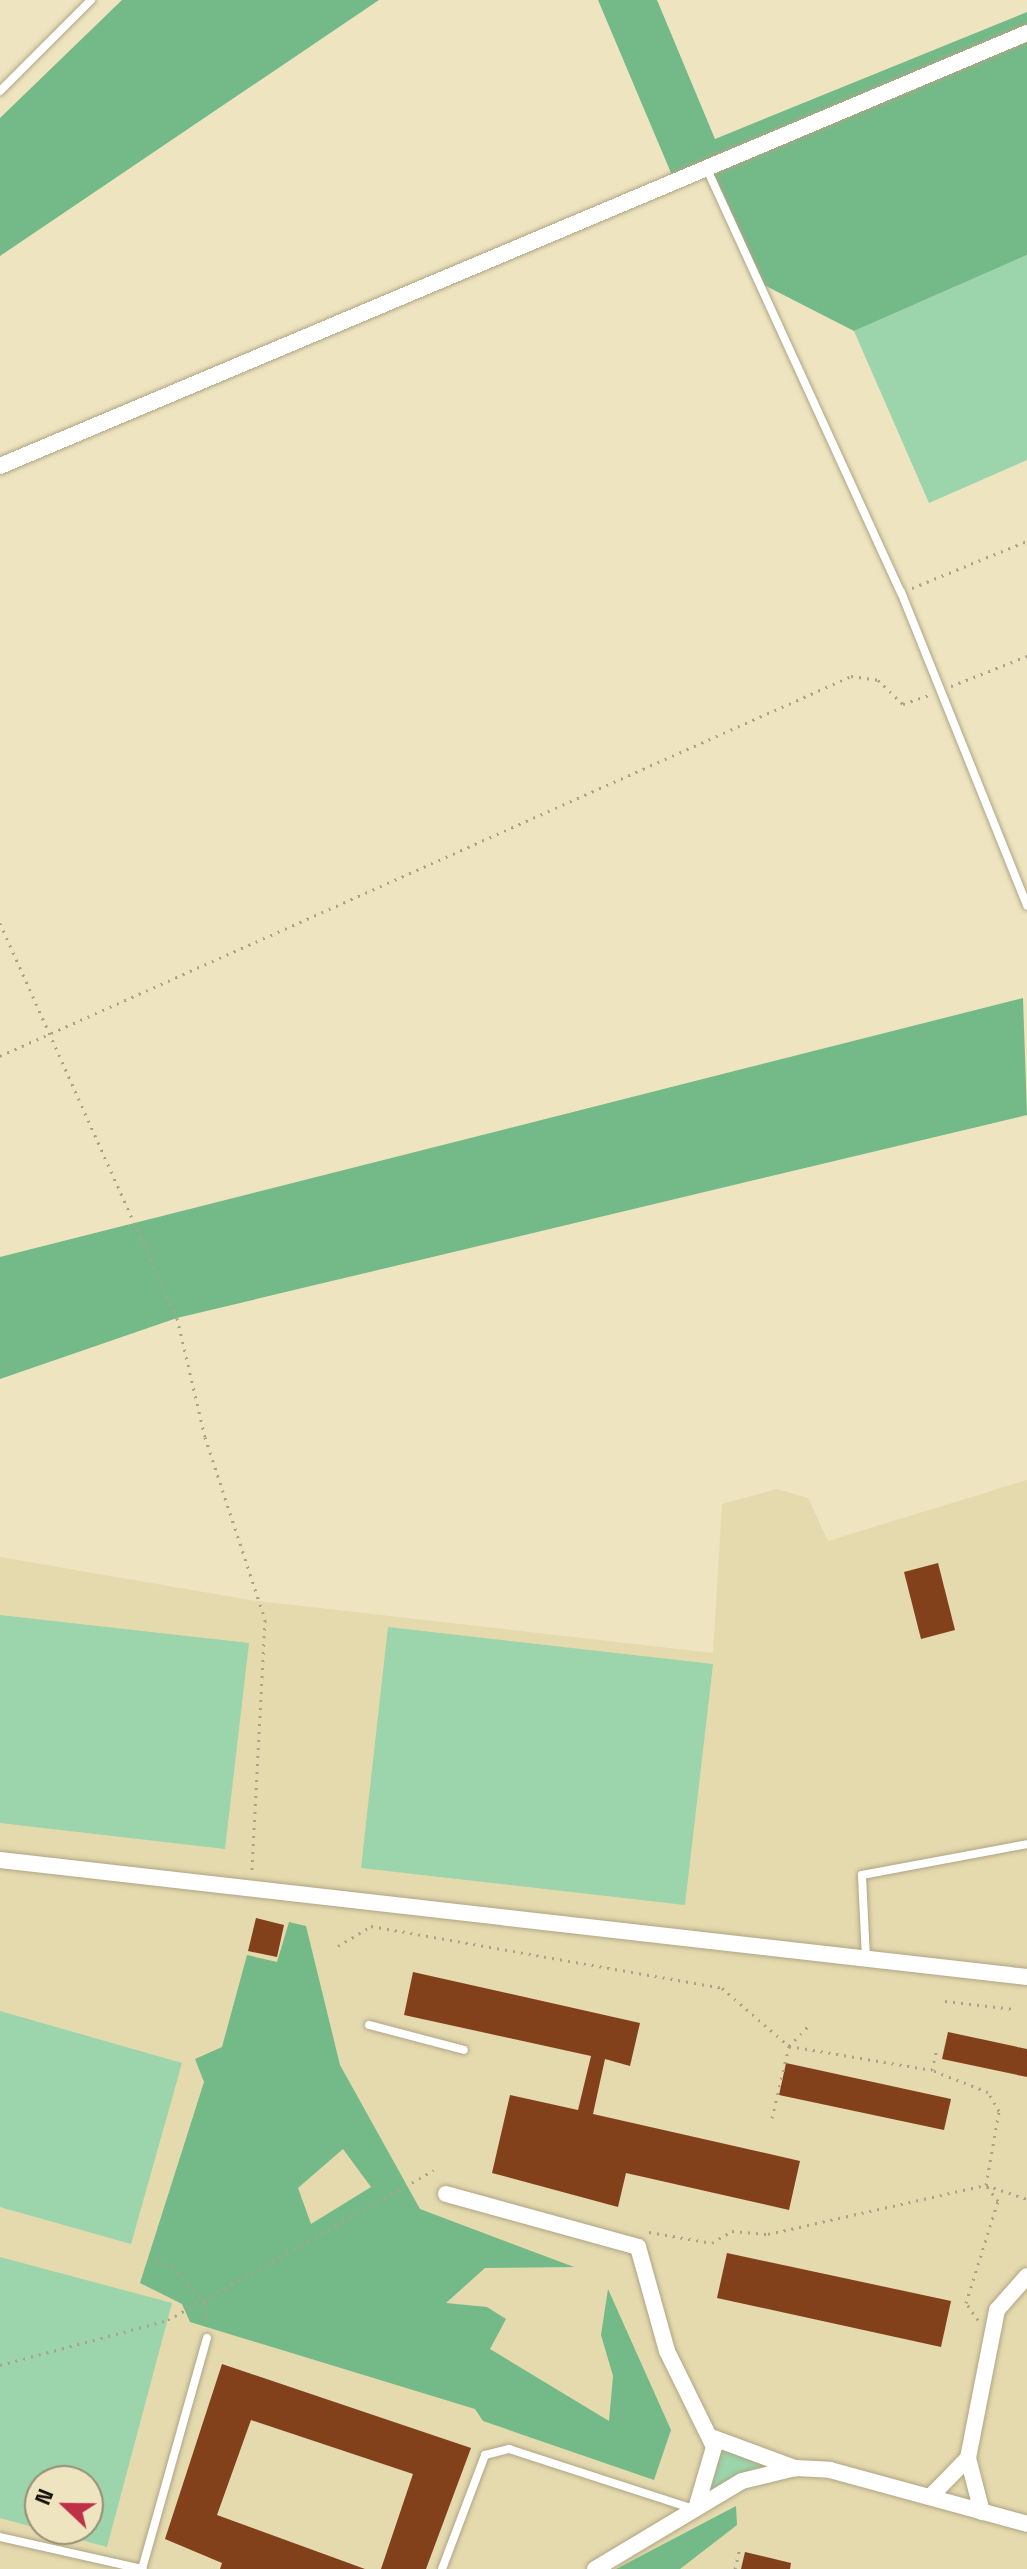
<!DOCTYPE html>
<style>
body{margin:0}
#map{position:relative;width:1027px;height:2569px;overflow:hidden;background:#eee4c0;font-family:"Space Grotesk",sans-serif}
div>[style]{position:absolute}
.built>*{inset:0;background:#e5d9ae}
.green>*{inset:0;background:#9cd4ab}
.forest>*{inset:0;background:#73ba88}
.building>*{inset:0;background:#82411b}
.path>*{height:3px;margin-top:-1.5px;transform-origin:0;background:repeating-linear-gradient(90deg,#aba387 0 2px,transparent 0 8px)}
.roads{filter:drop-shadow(0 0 2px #aea583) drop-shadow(0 0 2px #aea583)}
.service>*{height:8px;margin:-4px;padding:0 4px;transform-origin:4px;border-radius:4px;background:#fff}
.minor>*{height:16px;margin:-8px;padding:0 8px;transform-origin:8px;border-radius:8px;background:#fff}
span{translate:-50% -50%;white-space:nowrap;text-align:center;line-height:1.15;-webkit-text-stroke:8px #eee4c0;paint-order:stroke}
.north{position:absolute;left:24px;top:2465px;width:80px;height:80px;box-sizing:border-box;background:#eee4c0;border:2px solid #968f75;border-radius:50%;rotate:292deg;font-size:22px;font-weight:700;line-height:32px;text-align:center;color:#120f04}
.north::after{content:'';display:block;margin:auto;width:28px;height:36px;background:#c02f48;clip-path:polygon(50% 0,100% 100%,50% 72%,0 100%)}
</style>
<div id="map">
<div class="built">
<div style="clip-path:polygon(evenodd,1027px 1480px,1027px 2569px,0 2569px,0 1557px,250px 1600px,713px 1653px,722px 1504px,777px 1489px,808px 1498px,828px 1541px,1027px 1480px,40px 2481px,88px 2481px,88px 2529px,40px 2529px,40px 2481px)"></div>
</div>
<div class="green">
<div style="clip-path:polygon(1027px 255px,1027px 460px,929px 503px,854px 331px)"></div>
<div style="clip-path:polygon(0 1615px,249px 1643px,225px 1849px,0 1823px)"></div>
<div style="clip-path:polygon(388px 1627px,713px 1664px,685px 1905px,361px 1868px)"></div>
<div style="clip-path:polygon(0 2011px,182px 2063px,131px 2244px,0 2207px)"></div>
<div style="clip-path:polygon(evenodd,0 2257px,172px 2303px,107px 2547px,0 2518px,0 2257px,40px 2481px,88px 2481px,88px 2529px,40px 2529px,40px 2481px)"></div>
<div style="clip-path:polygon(714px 2447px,795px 2468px,697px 2505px)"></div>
</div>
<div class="forest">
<div style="clip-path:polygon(122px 0,379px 0,0 256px,0 118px)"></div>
<div style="clip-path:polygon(598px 0,657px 0,715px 139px,1027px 12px,1027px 255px,854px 331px,764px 285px,706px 167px,674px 180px)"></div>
<div style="clip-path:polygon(1023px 998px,1027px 1115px,177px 1318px,0 1379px,0 1257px)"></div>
<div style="clip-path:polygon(evenodd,289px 1922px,306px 1926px,340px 2065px,420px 2209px,574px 2267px,485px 2268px,446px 2303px,487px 2307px,506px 2319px,490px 2349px,609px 2421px,613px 2376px,601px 2335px,608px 2289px,671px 2430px,654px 2480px,483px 2421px,475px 2409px,190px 2322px,182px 2304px,140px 2283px,204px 2082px,195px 2059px,222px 2047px,247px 1955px,277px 1962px,289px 1922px,343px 2149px,371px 2187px,311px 2224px,298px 2188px,343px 2149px)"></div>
<div style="clip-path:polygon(736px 2506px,737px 2525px,680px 2569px,616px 2569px)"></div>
</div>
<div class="building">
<div style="clip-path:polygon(938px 1563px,955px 1630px,921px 1639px,904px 1572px)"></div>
<div style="clip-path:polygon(256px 1918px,284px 1925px,277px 1957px,248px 1951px)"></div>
<div style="clip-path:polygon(413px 1972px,640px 2023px,630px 2066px,605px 2059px,593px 2114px,800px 2161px,789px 2210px,626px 2173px,618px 2207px,492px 2173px,510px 2095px,578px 2110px,591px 2056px,404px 2015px)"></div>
<div style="clip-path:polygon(948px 2032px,1027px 2049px,1027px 2077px,942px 2059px)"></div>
<div style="clip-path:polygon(786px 2063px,951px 2099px,944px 2130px,779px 2095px)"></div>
<div style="clip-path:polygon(727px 2253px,951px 2301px,941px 2347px,717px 2298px)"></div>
<div style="clip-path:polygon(222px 2364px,471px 2448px,426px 2569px,381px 2569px,413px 2474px,251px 2420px,217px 2515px,365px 2569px,220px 2569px,222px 2563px,165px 2539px)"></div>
<div style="clip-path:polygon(745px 2552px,791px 2563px,790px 2569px,741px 2569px)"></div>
</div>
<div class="path">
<div style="left:912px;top:588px;width:124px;rotate:-22.2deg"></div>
<div style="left:951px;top:686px;width:82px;rotate:-21.5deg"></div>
<div style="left:0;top:923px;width:433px;rotate:65.9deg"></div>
<div style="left:177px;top:1318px;width:122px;rotate:76.8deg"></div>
<div style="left:205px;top:1437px;width:193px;rotate:71.8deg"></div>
<div style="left:265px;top:1620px;width:251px;rotate:93deg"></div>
<div style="left:0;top:1056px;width:932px;rotate:-24.06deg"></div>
<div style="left:851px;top:676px;width:27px;rotate:8deg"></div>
<div style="left:878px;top:680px;width:35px;rotate:44deg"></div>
<div style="left:903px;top:704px;width:28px;rotate:-19deg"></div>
<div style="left:338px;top:1946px;width:39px;rotate:-31deg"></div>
<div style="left:371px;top:1926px;width:356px;rotate:10deg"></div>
<div style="left:722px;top:1988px;width:89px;rotate:40.9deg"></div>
<div style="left:789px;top:2046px;width:145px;rotate:9.5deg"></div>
<div style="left:945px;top:2001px;width:69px;rotate:6.6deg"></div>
<div style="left:772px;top:2118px;width:74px;rotate:-76.7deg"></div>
<div style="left:789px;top:2046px;width:29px;rotate:-46deg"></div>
<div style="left:986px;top:2185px;width:43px;rotate:18.9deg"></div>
<div style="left:649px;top:2232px;width:64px;rotate:9.9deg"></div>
<div style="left:712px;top:2243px;width:23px;rotate:-31deg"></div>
<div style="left:732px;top:2231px;width:36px;rotate:5deg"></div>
<div style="left:768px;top:2234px;width:223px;rotate:-12.7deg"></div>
<div style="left:986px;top:2185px;width:75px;rotate:-80deg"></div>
<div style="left:999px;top:2111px;width:22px;rotate:-120deg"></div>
<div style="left:988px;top:2092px;width:60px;rotate:-158.6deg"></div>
<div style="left:932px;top:2070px;width:23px;rotate:-77deg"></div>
<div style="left:148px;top:2258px;width:25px;rotate:18deg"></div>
<div style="left:172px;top:2266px;width:49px;rotate:47.5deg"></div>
<div style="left:205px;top:2302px;width:22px;rotate:87deg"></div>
<div style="left:978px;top:2320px;width:21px;rotate:-125deg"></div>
<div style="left:966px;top:2303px;width:107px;rotate:-72.6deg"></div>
<div style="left:998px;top:2201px;width:20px;rotate:-127deg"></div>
<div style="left:0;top:2365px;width:174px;rotate:-15deg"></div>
<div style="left:168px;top:2320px;width:305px;rotate:-29.4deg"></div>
<div style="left:735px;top:2569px;width:23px;rotate:-77deg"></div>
</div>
<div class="roads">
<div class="service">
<div style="left:0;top:91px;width:129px;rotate:-45deg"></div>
<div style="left:706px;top:167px;width:468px;rotate:65.4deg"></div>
<div style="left:901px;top:592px;width:338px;rotate:68.1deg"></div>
<div style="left:866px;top:1958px;width:83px;rotate:-92.8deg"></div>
<div style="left:862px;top:1875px;width:168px;rotate:-10.6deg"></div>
<div style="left:369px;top:2025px;width:98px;rotate:14.7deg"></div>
<div style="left:0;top:2537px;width:146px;rotate:12.7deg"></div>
<div style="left:142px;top:2569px;width:240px;rotate:-74.3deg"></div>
<div style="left:442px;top:2569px;width:122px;rotate:-69.3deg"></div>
<div style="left:485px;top:2455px;width:25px;rotate:-14deg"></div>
<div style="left:509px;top:2449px;width:191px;rotate:18deg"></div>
</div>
<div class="minor">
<div style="left:0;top:466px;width:1115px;rotate:-22.86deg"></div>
<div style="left:0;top:1860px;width:1034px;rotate:6.5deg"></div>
<div style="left:446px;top:2194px;width:199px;rotate:15.4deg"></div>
<div style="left:638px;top:2247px;width:108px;rotate:74.4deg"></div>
<div style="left:667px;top:2351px;width:107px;rotate:63.9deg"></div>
<div style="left:714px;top:2447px;width:60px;rotate:106.3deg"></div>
<div style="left:711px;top:2437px;width:90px;rotate:20.3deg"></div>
<div style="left:968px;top:2458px;width:56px;rotate:75.5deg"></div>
<div style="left:930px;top:2497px;width:54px;rotate:-45.7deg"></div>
<div style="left:968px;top:2458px;width:151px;rotate:-78.9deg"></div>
<div style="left:997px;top:2310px;width:45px;rotate:-48.6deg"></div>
<div style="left:595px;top:2569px;width:171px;rotate:-30.9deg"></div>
<div style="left:742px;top:2481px;width:55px;rotate:-13.8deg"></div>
<div style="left:795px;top:2468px;width:35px;rotate:3deg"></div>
<div style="left:830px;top:2470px;width:204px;rotate:15.3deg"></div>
</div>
</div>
<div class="north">N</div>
</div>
